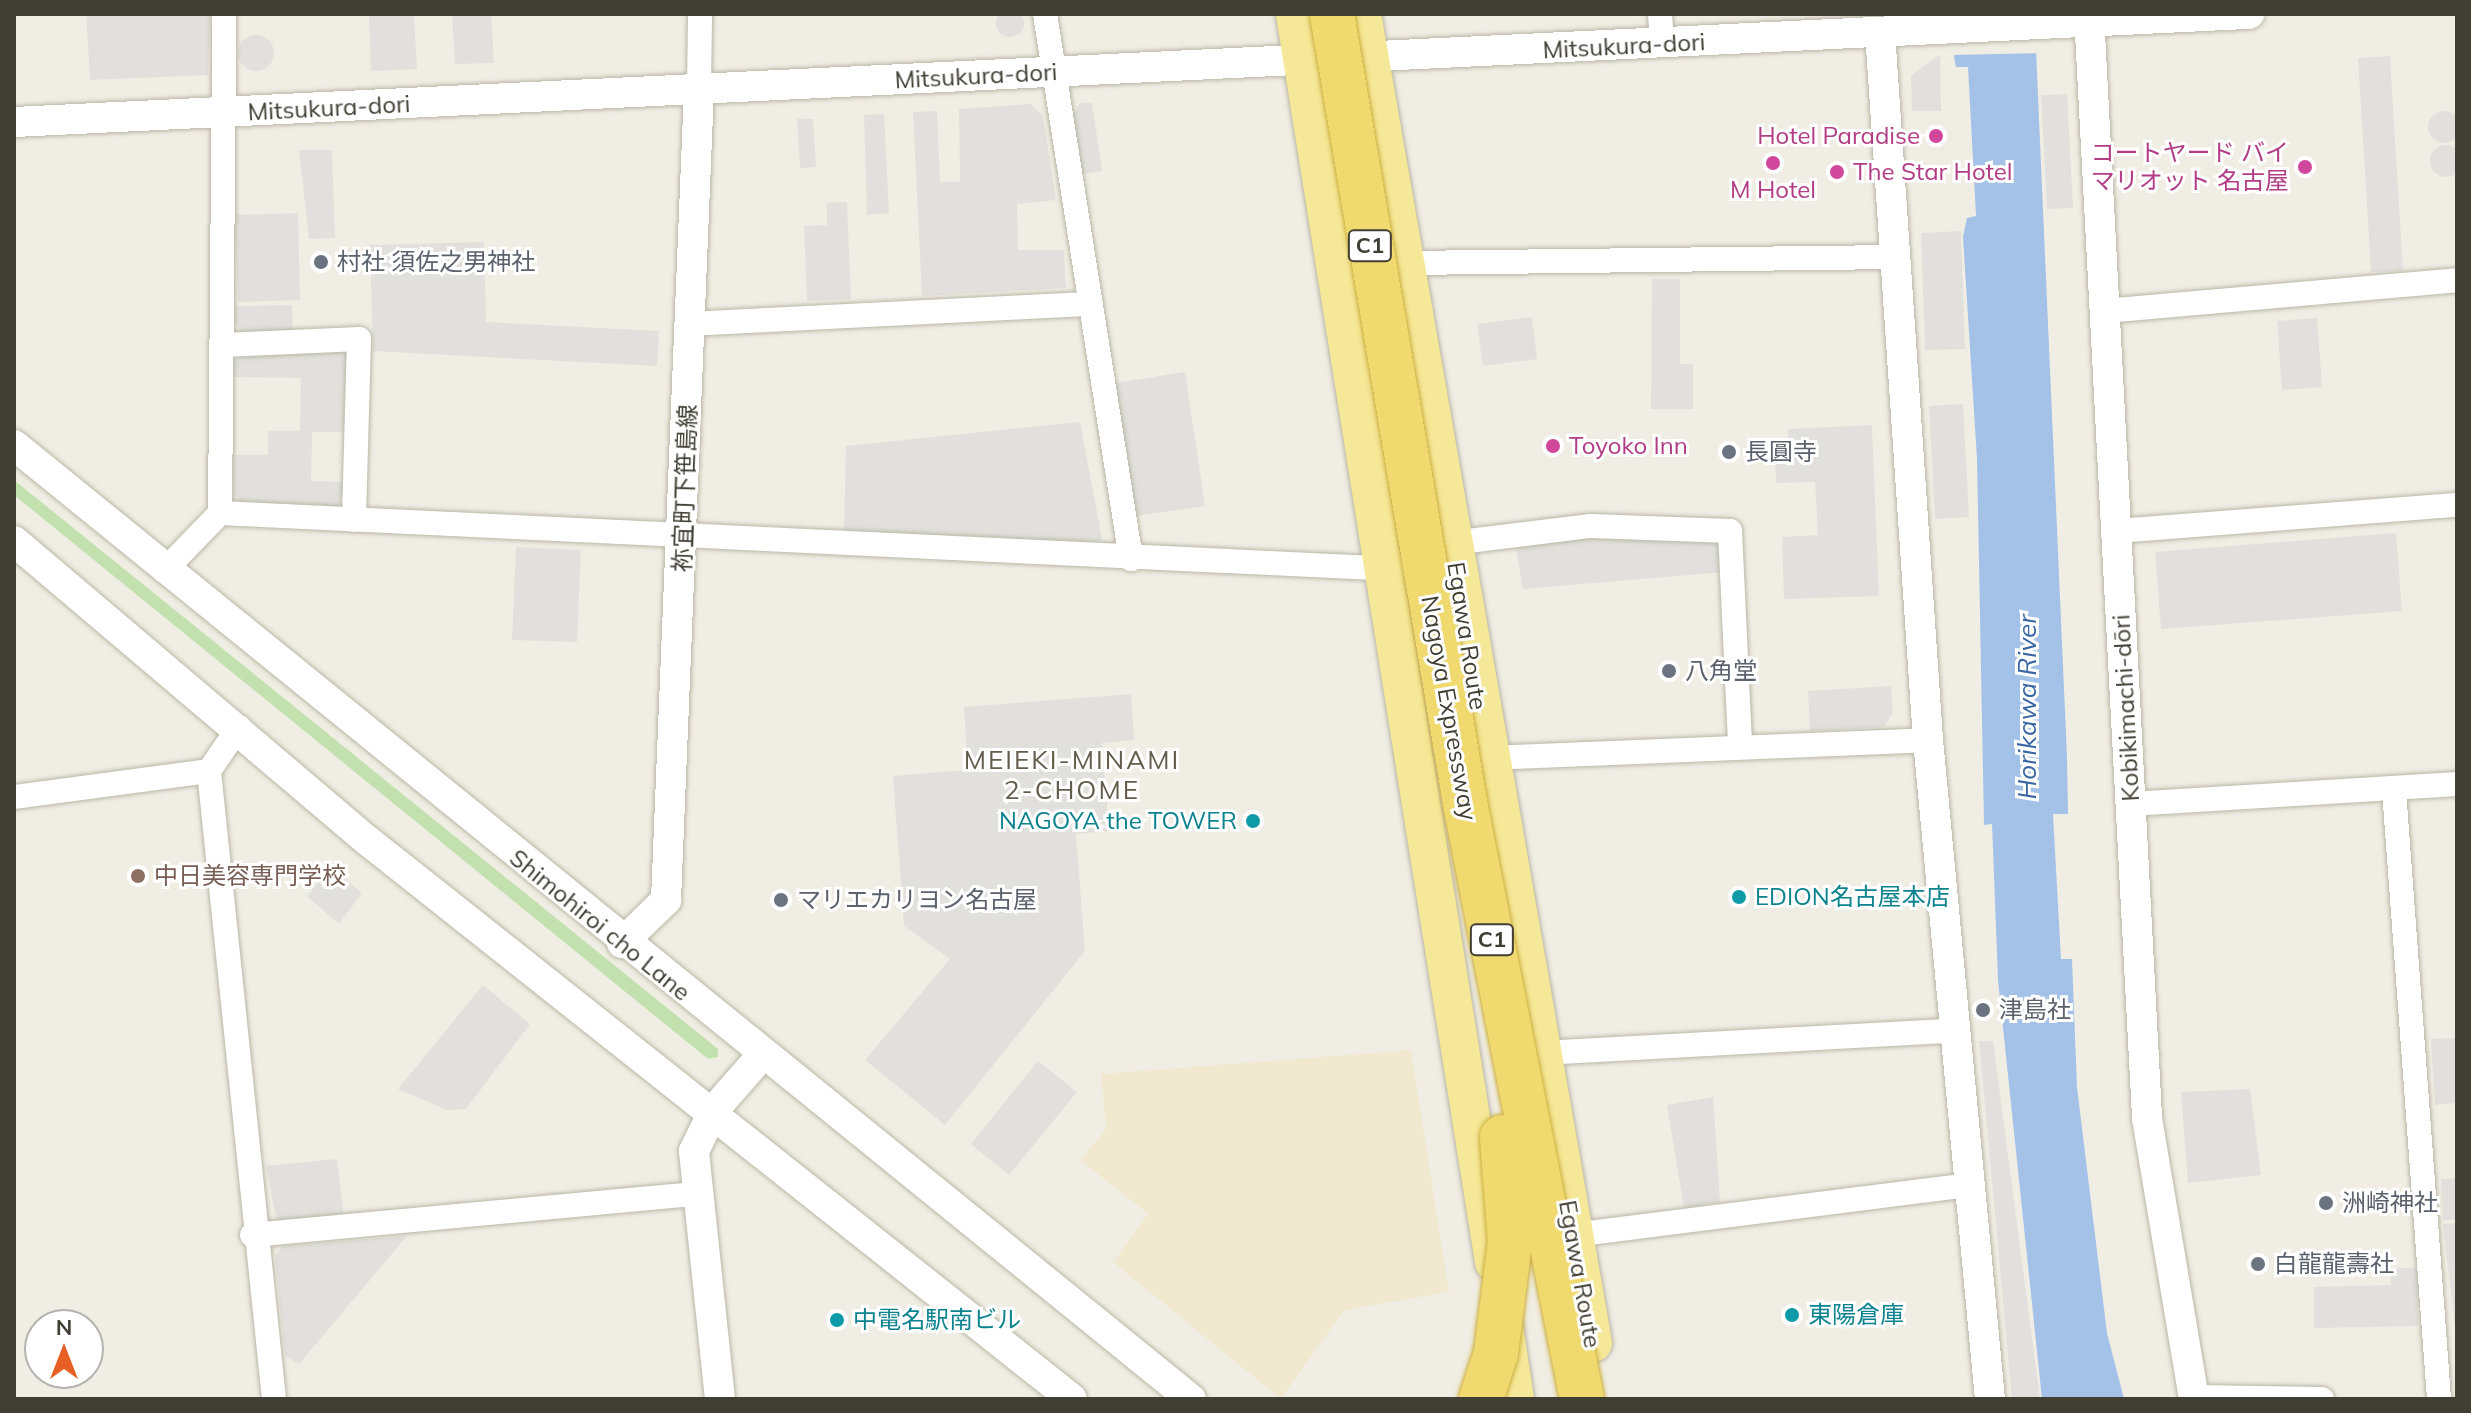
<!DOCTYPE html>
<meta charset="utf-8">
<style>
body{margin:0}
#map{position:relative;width:2471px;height:1413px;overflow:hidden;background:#f0eee4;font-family:Mulish,"Noto Sans JP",sans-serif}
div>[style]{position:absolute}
.commercial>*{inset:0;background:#f1e8d0}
.green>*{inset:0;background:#c3e1af}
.parking>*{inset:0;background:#e1e0dc}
.round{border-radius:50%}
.water>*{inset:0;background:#a4c2e8}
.pier>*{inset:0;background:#f0eee4}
.roads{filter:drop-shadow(0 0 2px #bab7a7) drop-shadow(0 0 2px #bab7a7)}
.minor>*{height:24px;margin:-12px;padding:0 12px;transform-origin:12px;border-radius:12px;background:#fff}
.tertiary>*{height:30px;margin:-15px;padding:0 15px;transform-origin:15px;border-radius:15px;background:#fff}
.primary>*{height:38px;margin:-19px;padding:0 19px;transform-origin:19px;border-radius:19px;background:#f5e898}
.bridges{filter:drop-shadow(0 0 2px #ceaf3f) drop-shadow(0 0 2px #ceaf3f)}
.motorway-bridge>*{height:44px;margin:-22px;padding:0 22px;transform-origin:22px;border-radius:22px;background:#f0d96e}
.dots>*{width:22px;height:22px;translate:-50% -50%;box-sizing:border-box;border:4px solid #fff;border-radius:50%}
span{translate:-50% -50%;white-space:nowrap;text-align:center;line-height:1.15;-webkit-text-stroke:6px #fff;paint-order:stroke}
.shield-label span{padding:2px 6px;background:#fff;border:2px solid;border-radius:6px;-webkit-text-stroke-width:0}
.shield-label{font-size:22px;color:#413e34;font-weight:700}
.street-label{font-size:24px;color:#413e34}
.hotel-label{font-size:24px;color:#b23c85}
.right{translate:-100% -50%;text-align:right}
.left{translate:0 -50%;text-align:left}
.worship-label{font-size:24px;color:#5b616d}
.culture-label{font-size:24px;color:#0d838f}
.education-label{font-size:24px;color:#785e54}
.water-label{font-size:26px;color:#3865a3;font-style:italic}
.neighbourhood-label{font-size:26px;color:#635d4c;letter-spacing:2px}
.frame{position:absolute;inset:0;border:16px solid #413e34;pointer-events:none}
.north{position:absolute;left:24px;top:1309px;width:80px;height:80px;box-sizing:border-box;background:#fff;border:2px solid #b3b2ae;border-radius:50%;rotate:0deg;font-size:22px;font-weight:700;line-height:32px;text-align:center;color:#413e34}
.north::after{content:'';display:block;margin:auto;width:28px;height:36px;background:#e65f24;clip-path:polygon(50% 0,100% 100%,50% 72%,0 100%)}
</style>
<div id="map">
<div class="commercial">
<div style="clip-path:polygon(1411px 1050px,1449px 1292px,1344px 1310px,1281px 1399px,1113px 1262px,1148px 1214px,1080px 1160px,1106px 1129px,1101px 1074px)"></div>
</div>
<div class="green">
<div style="clip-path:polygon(14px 480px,718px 1049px,718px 1057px,708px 1059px,14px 495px)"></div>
</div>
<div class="parking">
<div class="round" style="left:996px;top:9px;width:28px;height:28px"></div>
<div style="clip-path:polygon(86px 14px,210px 14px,208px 75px,90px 80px)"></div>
<div style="clip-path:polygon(369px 14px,414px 14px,417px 69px,371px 71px)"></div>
<div style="clip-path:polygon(452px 14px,491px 14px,494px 63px,455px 64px)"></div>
<div class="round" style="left:238px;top:35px;width:36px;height:36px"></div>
<div style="clip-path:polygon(1940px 55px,1941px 111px,1912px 111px,1911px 75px)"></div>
<div style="clip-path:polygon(2390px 56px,2403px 271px,2371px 272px,2358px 58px)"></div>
<div style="clip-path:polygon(2067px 94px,2073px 208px,2047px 209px,2041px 95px)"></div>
<div style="clip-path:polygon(1080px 103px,1092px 103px,1102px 171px,1082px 174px,1073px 116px)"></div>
<div style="clip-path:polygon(1031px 104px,1043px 116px,1056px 200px,1017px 204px,1018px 250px,1064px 250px,1066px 288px,922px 296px,913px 112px,937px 111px,940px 182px,960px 182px,959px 109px)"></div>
<div class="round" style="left:2428px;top:111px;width:32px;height:32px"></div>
<div style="clip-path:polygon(884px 114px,889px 213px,867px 215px,864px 115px)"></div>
<div style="clip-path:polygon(797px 119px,813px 119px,816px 167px,800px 168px)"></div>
<div class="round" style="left:2430px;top:145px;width:32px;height:32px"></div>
<div style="clip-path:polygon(299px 150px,332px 150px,335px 238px,309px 239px)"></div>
<div style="clip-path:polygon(847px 202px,851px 299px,807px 301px,804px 226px,827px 225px,827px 203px)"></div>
<div style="clip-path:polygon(298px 213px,300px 300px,238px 302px,235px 215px)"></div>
<div style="clip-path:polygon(1961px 231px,1965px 349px,1925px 350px,1921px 233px)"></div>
<div style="clip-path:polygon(484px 242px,486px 322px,659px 331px,657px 366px,373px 351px,370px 245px)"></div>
<div style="clip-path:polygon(1652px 279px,1680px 279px,1680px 364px,1693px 364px,1693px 409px,1651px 409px)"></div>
<div style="clip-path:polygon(292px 305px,293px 331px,242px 331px,235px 323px,235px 306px)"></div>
<div style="clip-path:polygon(1532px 317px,1537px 359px,1483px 366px,1477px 324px)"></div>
<div style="clip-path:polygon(2317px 318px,2322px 387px,2282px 390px,2277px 321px)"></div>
<div style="clip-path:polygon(343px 352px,352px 360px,347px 432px,312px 432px,311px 481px,345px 482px,338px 509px,242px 504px,234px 496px,233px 455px,268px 455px,268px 431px,300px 431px,301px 378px,232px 377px,232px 363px,239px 357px)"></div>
<div style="clip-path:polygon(1185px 372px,1205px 506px,1134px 516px,1115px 383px)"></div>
<div style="clip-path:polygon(1963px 404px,1969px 517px,1935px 519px,1929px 406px)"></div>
<div style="clip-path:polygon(1080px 422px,1102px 539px,1095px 544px,844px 532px,846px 446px)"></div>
<div style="clip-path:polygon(1872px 425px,1879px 596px,1784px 599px,1782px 537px,1818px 535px,1815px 482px,1776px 483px,1775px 453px,1789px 452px,1788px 429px)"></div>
<div style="clip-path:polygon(2396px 533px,2402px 611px,2161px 629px,2155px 552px)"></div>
<div style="clip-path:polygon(1589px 536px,1724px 539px,1725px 572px,1523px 589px,1515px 542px)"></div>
<div style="clip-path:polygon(516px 547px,581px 550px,577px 642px,512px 640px)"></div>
<div style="clip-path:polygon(1891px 686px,1893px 713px,1884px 727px,1810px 731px,1808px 691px)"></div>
<div style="clip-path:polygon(1131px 694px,1134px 740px,1102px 743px,1109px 831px,1076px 834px,1085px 951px,945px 1125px,865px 1060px,950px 959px,904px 926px,893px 776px,968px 770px,964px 707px)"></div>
<div style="clip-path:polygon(331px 867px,362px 893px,339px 924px,307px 896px)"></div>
<div style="clip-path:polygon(483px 985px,530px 1024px,466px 1109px,447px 1110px,398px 1089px)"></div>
<div style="clip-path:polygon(2457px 1038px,2457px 1103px,2435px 1105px,2431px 1039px)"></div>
<div style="clip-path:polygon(1979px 1041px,1993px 1041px,2040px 1399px,2012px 1399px)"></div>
<div style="clip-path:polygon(1038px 1061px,1077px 1092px,1009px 1175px,971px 1144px)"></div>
<div style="clip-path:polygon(2250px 1089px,2261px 1175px,2188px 1183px,2181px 1092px)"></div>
<div style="clip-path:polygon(1713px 1097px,1720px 1202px,1684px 1208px,1667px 1105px)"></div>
<div style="clip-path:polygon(337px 1159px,344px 1218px,277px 1222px,266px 1166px)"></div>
<div style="clip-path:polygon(2457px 1178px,2457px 1220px,2443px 1220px,2441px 1179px)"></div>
<div style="clip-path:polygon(2457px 1223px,2457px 1327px,2455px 1327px,2443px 1224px)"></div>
<div style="clip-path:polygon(407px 1236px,299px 1364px,285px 1356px,275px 1256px,283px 1246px)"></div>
<div style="clip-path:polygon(2391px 1268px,2417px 1268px,2418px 1326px,2314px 1328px,2314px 1287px,2391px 1285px)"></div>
</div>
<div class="water">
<div style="clip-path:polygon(1946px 14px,2036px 50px,2067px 757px,2068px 814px,2053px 814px,2061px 959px,2072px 959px,2077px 1087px,2107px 1333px,2124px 1399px,2042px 1399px,1998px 980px,1992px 824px,1984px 825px,1977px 459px,1963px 237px,1967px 218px,1976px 216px,1968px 67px,1956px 67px)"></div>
</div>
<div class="pier">
<div style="clip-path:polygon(1942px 14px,2040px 14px,2041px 53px,1951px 55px)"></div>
</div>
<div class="roads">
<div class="minor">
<div style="left:1045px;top:14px;width:552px;rotate:81.03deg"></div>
<div style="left:1660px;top:14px;width:30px;rotate:86deg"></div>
<div style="left:699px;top:89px;width:75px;rotate:-89.2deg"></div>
<div style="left:1406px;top:263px;width:489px;rotate:-0.7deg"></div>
<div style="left:2105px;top:311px;width:353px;rotate:-5deg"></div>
<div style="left:690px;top:324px;width:400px;rotate:-2.9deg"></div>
<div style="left:224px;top:345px;width:135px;rotate:-2.5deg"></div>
<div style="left:359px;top:339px;width:181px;rotate:91.6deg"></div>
<div style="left:220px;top:513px;width:1177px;rotate:2.73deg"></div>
<div style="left:2116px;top:531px;width:342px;rotate:-4.4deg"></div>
<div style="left:1452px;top:543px;width:140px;rotate:-7deg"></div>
<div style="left:1591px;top:526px;width:139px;rotate:2.1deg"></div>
<div style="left:1730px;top:531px;width:216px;rotate:87.3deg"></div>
<div style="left:164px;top:571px;width:81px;rotate:-46deg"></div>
<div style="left:220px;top:513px;width:499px;rotate:-89.5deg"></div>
<div style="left:239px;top:727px;width:53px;rotate:124.3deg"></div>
<div style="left:209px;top:771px;width:631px;rotate:84.09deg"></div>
<div style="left:1488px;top:758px;width:440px;rotate:-2.3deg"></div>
<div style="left:2394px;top:790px;width:611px;rotate:85.77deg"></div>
<div style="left:14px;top:797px;width:197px;rotate:-7.6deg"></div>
<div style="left:2131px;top:804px;width:327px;rotate:-3.5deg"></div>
<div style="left:1540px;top:1053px;width:413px;rotate:-3.1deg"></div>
<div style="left:252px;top:1235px;width:448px;rotate:-5.3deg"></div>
<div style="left:1573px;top:1235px;width:398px;rotate:-7.2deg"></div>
<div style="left:2194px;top:1397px;width:128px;rotate:0.9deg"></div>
</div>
<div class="tertiary">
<div style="left:2089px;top:14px;width:1106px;rotate:86.99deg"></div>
<div style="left:2147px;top:1118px;width:285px;rotate:80.5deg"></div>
<div style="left:1880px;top:32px;width:710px;rotate:86.12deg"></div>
<div style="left:1928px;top:740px;width:662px;rotate:84.63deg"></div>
<div style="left:14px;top:122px;width:2238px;rotate:-2.77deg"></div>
<div style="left:14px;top:445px;width:1515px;rotate:39.03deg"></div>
<div style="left:14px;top:541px;width:464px;rotate:40.3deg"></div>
<div style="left:368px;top:841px;width:898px;rotate:38.4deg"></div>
<div style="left:622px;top:943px;width:62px;rotate:-44.3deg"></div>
<div style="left:666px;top:900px;width:812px;rotate:-87.67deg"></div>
<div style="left:720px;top:1399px;width:249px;rotate:-96deg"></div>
<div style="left:694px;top:1151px;width:46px;rotate:-64deg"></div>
<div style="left:714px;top:1110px;width:73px;rotate:-48.9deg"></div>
</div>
<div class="primary">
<div style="left:1295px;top:14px;width:1264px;rotate:80.94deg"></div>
<div style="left:1362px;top:14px;width:1349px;rotate:80.14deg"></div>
<div style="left:1504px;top:1327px;width:73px;rotate:81.3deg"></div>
</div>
</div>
<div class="bridges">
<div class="motorway-bridge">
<div style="left:1332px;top:14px;width:805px;rotate:80.42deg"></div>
<div style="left:1466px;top:808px;width:602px;rotate:78.9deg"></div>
<div style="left:1481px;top:1399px;width:48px;rotate:-71.9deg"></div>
<div style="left:1496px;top:1353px;width:112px;rotate:-82.8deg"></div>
<div style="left:1510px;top:1242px;width:105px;rotate:-94.4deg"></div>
</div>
</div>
<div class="dots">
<div style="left:1936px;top:136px;background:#d1479c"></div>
<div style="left:1773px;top:163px;background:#d1479c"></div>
<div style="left:2305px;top:167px;background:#d1479c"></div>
<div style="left:1837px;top:172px;background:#d1479c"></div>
<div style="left:321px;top:262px;background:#6b7280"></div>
<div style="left:1553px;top:446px;background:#d1479c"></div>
<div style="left:1729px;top:452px;background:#6b7280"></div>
<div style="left:1669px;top:671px;background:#6b7280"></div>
<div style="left:1253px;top:821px;background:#0f9aa8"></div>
<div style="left:138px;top:876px;background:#8d6e63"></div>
<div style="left:1739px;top:897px;background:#0f9aa8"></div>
<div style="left:781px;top:900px;background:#6b7280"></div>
<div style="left:1983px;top:1010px;background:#6b7280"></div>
<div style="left:2326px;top:1203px;background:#6b7280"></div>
<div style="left:2258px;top:1264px;background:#6b7280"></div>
<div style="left:1792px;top:1315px;background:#0f9aa8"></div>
<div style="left:837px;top:1320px;background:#0f9aa8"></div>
</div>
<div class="shield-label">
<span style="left:1370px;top:246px">C1</span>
<span style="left:1492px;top:940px">C1</span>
</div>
<div class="street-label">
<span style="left:1624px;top:46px;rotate:-3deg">Mitsukura-dori</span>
<span style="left:976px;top:76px;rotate:-3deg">Mitsukura-dori</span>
<span style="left:329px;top:108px;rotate:-3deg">Mitsukura-dori</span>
<span style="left:685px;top:488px;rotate:-88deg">祢宜町下笹島線</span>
<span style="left:1467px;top:636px;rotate:81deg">Egawa Route</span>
<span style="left:1449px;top:708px;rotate:80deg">Nagoya Expressway</span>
<span style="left:2126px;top:708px;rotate:-93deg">Kobikimachi-dōri</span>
<span style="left:600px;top:925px;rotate:39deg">Shimohiroi cho Lane</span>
<span style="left:1580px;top:1274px;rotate:80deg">Egawa Route</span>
</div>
<div class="hotel-label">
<span class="right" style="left:1920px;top:136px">Hotel Paradise</span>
<span class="right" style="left:2289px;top:167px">コートヤード バイ<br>マリオット 名古屋</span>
<span class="left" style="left:1853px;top:172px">The Star Hotel</span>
<span style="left:1773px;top:190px">M Hotel</span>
<span class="left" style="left:1569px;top:446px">Toyoko Inn</span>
</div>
<div class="worship-label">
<span class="left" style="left:337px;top:262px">村社 須佐之男神社</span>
<span class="left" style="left:1745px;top:452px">長圓寺</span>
<span class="left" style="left:1685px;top:671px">八角堂</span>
<span class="left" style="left:797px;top:900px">マリエカリヨン名古屋</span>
<span class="left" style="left:1999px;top:1010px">津島社</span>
<span class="left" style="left:2342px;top:1203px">洲崎神社</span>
<span class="left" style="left:2274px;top:1264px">白龍龍壽社</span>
</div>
<div class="culture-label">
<span class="right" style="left:1237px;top:821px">NAGOYA the TOWER</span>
<span class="left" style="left:1755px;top:897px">EDION名古屋本店</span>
<span class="left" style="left:1808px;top:1315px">東陽倉庫</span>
<span class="left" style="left:853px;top:1320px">中電名駅南ビル</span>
</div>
<div class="education-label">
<span class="left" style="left:154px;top:876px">中日美容専門学校</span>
</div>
<div class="water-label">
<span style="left:2027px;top:707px;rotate:-90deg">Horikawa River</span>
</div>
<div class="neighbourhood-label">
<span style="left:1072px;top:775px">MEIEKI-MINAMI<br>2-CHOME</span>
</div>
<div class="frame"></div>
<div class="north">N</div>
</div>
